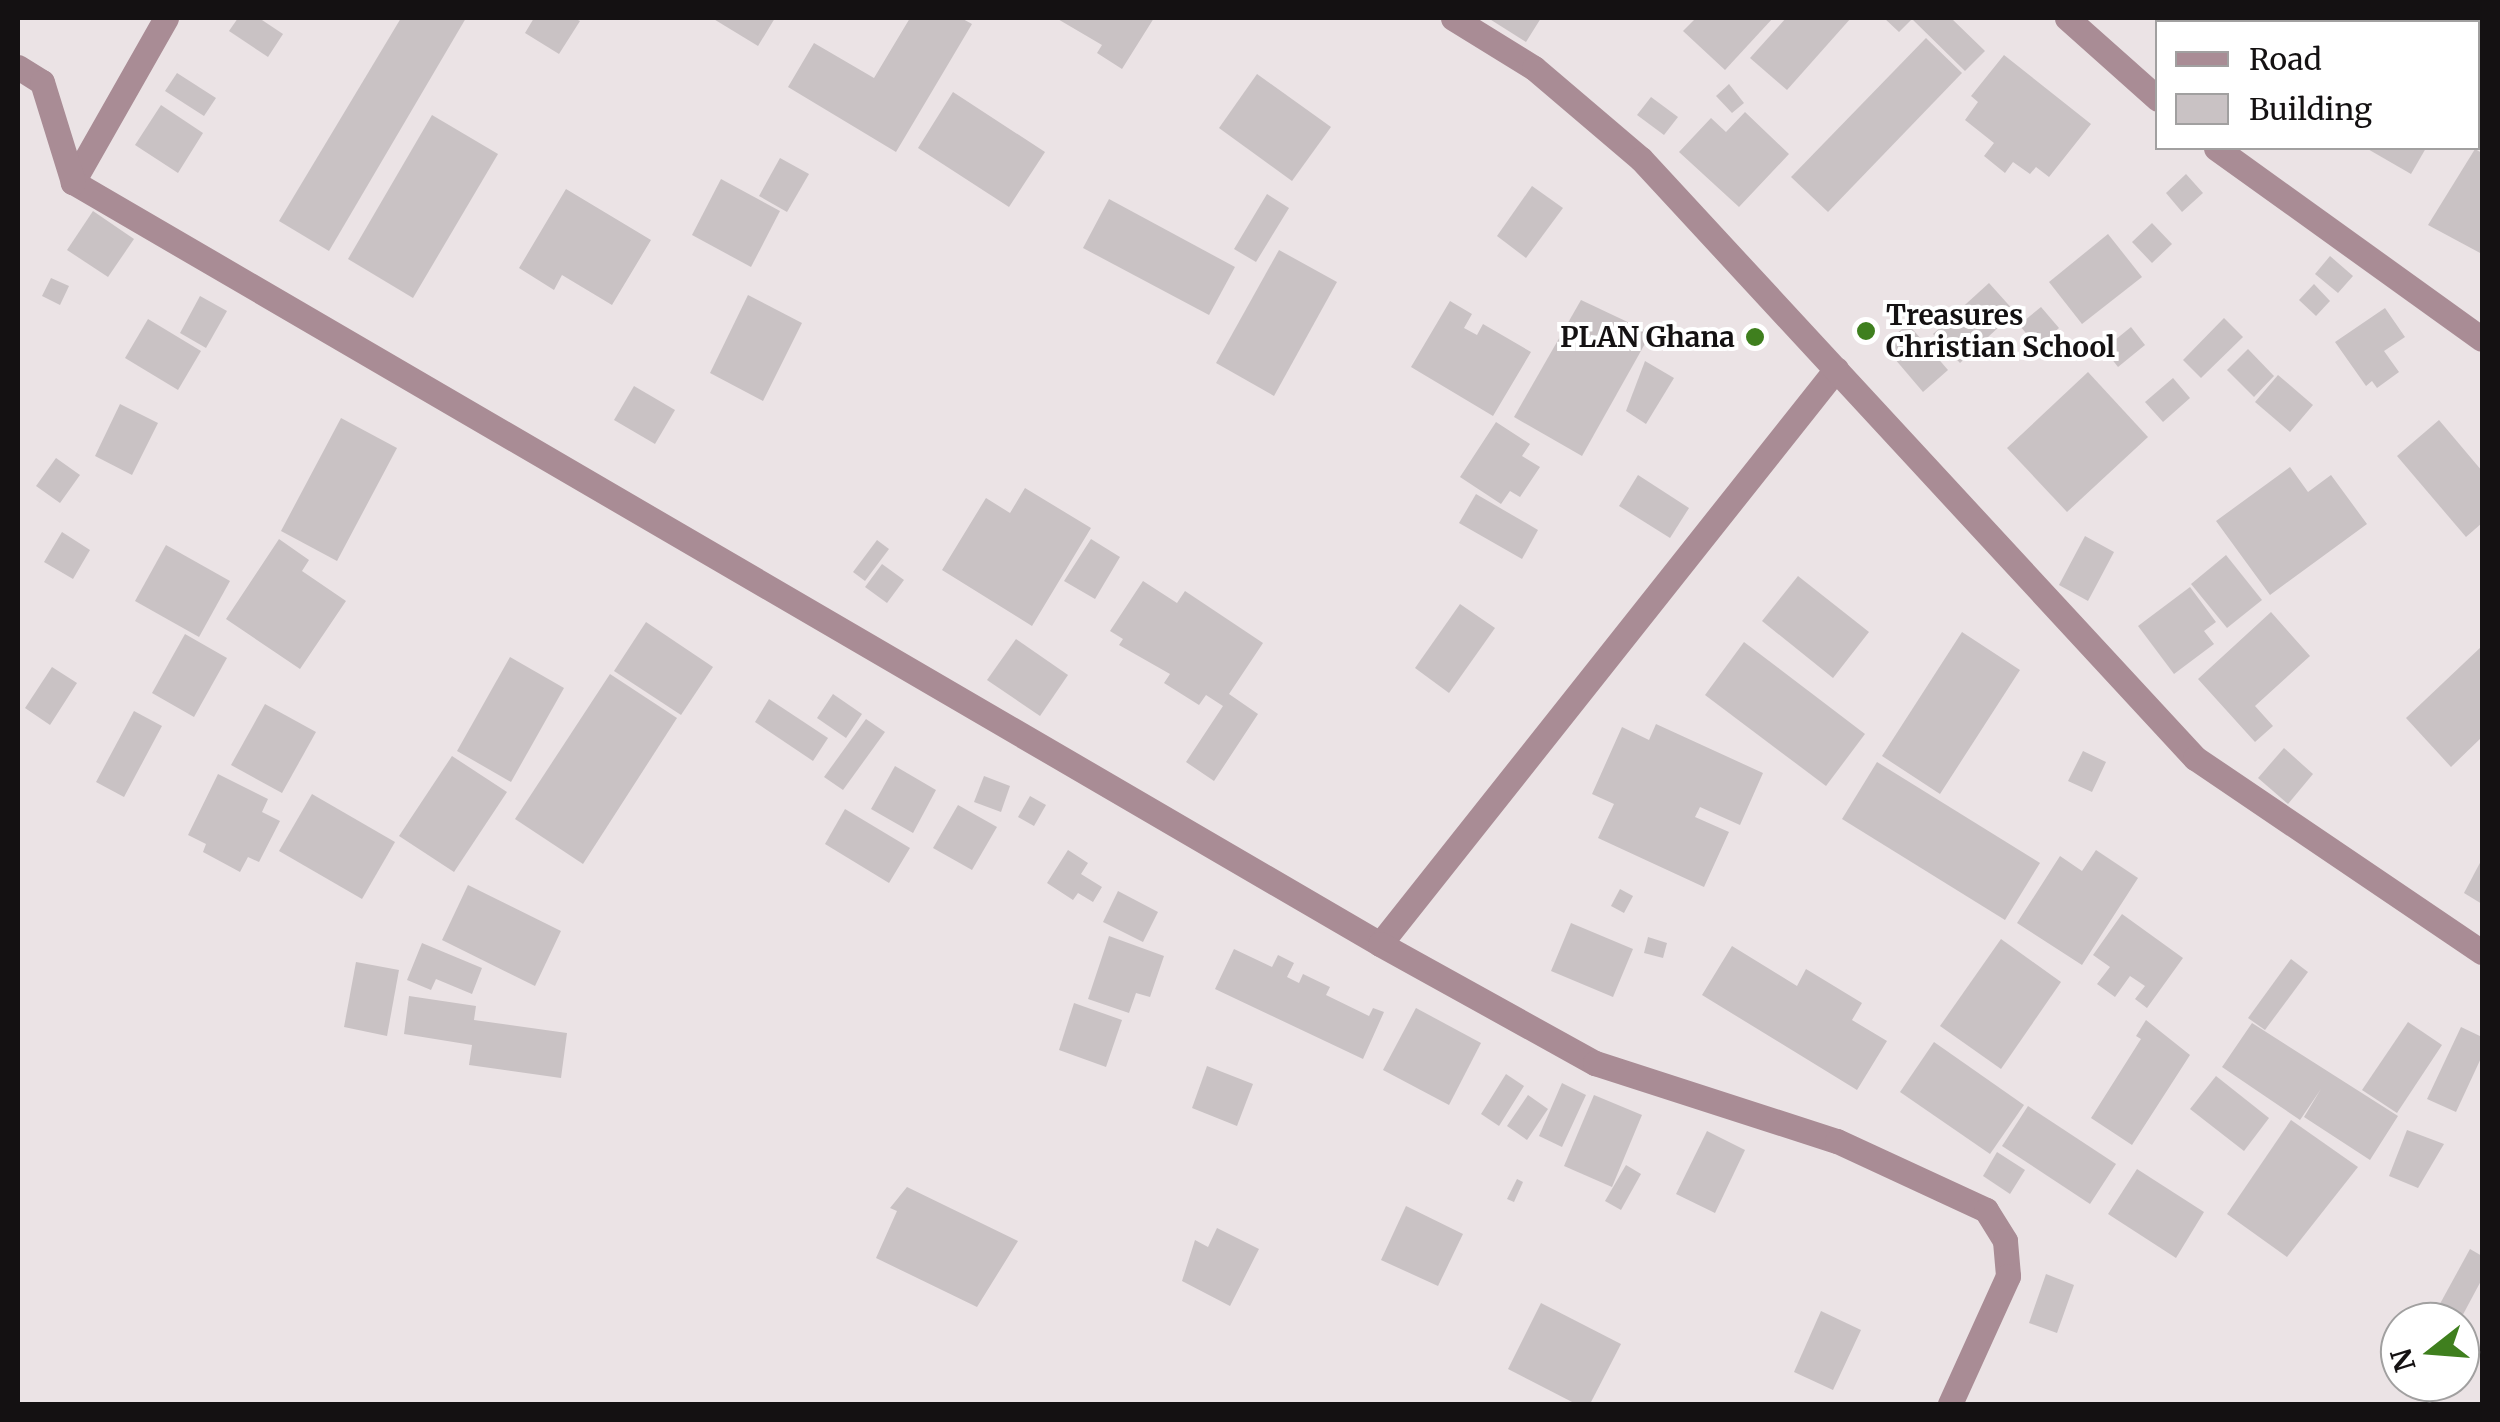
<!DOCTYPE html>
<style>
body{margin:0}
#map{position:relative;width:2500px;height:1422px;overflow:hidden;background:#ebe3e5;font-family:Merriweather,serif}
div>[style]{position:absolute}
.building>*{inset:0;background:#c9c2c4}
.minor>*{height:25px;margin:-12.5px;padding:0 12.5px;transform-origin:12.5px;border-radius:12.5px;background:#a98c95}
.dots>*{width:28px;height:28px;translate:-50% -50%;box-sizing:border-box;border:5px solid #fff;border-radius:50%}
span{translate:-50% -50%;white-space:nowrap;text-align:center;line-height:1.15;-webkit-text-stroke:8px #fff;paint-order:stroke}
.poi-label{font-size:28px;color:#141112;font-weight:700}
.left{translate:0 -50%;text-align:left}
.right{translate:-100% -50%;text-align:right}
.frame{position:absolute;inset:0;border:20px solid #141112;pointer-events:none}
.legend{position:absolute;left:2155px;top:20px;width:325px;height:130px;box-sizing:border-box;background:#fff;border:2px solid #a1a0a0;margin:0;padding:12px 18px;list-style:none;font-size:30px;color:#141112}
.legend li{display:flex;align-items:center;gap:20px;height:50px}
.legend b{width:50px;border:2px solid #a1a0a0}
.north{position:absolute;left:2380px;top:1302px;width:100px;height:100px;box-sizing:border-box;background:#fff;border:2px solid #a1a0a0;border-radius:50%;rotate:253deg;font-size:28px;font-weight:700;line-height:40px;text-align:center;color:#141112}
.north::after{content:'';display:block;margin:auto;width:35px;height:45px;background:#3f7f1e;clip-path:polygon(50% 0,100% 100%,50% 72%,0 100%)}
</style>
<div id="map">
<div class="building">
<div style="clip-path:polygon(238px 18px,259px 18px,283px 34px,268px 57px,229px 31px)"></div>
<div style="clip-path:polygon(401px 18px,466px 18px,329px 251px,279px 221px)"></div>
<div style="clip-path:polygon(534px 18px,574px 18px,580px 21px,559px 54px,525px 33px)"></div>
<div style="clip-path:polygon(712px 18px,775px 18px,758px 46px)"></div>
<div style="clip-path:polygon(910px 18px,961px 18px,972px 24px,896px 152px,788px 87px,814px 43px,874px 78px)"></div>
<div style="clip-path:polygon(1056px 18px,1154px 18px,1122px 69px,1097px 53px,1102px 45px)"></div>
<div style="clip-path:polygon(1488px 18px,1541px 18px,1526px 42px)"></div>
<div style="clip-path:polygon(1696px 18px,1773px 18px,1725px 70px,1683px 31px)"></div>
<div style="clip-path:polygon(1786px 18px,1851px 18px,1787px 90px,1750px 58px)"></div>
<div style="clip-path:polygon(1884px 18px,1951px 18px,1985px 51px,1965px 71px,1912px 19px,1899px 32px)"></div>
<div style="clip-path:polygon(2200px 18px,2313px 18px,2197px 22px)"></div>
<div style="clip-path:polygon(2367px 18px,2425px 18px,2428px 20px,2364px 22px)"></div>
<div style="clip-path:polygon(1926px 38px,1962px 73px,1828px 212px,1791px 177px)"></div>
<div style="clip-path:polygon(2004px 55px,2091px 124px,2049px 177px,2036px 167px,2030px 174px,2013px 162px,2005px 173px,1984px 156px,1994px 143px,1965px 120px,1978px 102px,1971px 96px)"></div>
<div style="clip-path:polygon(177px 73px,216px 98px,204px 116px,165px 91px)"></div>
<div style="clip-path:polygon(1257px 74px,1331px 127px,1292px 181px,1219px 128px)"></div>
<div style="clip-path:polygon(1729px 84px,1744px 103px,1732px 113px,1716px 96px)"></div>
<div style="clip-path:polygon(953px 92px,1045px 152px,1009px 207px,918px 148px)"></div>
<div style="clip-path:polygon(1651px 97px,1678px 117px,1664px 135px,1637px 115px)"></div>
<div style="clip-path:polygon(161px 105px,203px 133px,178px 173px,135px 145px)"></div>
<div style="clip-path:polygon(1745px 112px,1789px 154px,1739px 207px,1679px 152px,1711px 118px,1726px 132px)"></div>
<div style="clip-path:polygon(432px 115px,498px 154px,413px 298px,348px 259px)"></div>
<div style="clip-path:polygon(2366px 148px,2426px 148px,2411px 174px)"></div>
<div style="clip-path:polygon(2475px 149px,2482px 153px,2482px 254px,2428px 225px)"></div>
<div style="clip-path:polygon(780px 158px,809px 174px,787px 212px,759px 196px)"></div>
<div style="clip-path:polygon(2186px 174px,2203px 193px,2182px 212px,2166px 193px)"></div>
<div style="clip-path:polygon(721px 179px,780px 211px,751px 267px,692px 235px)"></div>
<div style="clip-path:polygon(1532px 186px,1563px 208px,1526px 258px,1497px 236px)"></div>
<div style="clip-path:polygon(566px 189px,651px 240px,612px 305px,562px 275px,554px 290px,519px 268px)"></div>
<div style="clip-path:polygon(1267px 194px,1289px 208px,1256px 262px,1234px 249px)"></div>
<div style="clip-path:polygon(1109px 199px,1235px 267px,1209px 315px,1083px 248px)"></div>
<div style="clip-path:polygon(93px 211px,134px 239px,108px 277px,67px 250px)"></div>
<div style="clip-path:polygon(2152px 223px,2172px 244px,2152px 263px,2132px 242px)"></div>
<div style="clip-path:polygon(2108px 234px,2142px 277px,2082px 324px,2049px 282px)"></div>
<div style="clip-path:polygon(1279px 250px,1337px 282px,1274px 396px,1216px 363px)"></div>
<div style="clip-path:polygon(2330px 256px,2353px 276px,2338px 293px,2315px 274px)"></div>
<div style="clip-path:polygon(51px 278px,69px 286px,60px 305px,42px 296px)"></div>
<div style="clip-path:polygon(1989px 283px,2015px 312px,1960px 363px,1933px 334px)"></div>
<div style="clip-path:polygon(2314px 284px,2330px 301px,2316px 316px,2299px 300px)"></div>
<div style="clip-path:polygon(748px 295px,802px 323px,763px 401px,710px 373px)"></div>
<div style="clip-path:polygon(200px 296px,227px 311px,206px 348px,180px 333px)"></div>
<div style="clip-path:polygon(1581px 300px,1651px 333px,1582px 456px,1514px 417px)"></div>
<div style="clip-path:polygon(1450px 301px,1472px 314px,1464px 328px,1477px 335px,1483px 324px,1531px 352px,1493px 416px,1411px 367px)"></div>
<div style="clip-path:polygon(2041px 307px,2059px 328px,2038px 347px,2019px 325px)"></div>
<div style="clip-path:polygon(2385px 308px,2405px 337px,2384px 351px,2399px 372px,2377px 388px,2372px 381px,2366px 386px,2335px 342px)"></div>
<div style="clip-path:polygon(2224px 318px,2243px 337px,2201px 378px,2183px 360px)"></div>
<div style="clip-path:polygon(148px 319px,201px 351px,178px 390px,125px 358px)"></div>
<div style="clip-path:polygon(1908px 324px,1948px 370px,1923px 392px,1883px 345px)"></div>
<div style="clip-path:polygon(2131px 327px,2145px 345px,2118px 367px,2104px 349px)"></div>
<div style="clip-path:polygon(2248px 349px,2274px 376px,2254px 397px,2227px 370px)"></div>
<div style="clip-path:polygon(1645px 361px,1674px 378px,1646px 424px,1626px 411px)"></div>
<div style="clip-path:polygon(2088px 372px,2148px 437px,2067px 512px,2007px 448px)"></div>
<div style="clip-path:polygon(2278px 375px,2313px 405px,2290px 432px,2255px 402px)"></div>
<div style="clip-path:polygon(2173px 378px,2190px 398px,2163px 422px,2145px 402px)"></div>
<div style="clip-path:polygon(634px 386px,675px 410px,655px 444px,614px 420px)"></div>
<div style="clip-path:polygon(120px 404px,158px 423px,132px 475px,95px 456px)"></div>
<div style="clip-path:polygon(341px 418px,397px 448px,337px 561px,281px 531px)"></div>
<div style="clip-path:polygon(2439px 420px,2482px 471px,2482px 523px,2466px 537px,2397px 456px)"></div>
<div style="clip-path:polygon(1496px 422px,1530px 444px,1522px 456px,1540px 467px,1520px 497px,1510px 491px,1501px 504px,1460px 477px)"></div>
<div style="clip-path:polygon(56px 458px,80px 475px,60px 503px,36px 486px)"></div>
<div style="clip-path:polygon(2290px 467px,2308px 492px,2331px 475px,2367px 524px,2270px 595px,2216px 521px)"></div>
<div style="clip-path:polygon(1638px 475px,1689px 508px,1670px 538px,1619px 506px)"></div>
<div style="clip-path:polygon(1025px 488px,1091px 528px,1032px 626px,942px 570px,986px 498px,1010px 513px)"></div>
<div style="clip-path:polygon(1476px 494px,1538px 530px,1522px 559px,1459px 523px)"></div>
<div style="clip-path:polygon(62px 532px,90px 550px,73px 579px,44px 562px)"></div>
<div style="clip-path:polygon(2085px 536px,2114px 552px,2088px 601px,2059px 585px)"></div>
<div style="clip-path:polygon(279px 539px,309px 560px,302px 571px,346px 601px,300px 669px,226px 619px)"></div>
<div style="clip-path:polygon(1091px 539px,1120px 557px,1095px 599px,1064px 581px)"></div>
<div style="clip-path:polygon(877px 540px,889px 549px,865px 581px,853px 572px)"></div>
<div style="clip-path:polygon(166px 545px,230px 581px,199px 637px,135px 601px)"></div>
<div style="clip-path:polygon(2226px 555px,2262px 600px,2227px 628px,2191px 584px)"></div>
<div style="clip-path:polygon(882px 564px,904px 580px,887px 603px,865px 587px)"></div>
<div style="clip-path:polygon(1798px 576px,1869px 632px,1833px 678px,1762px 621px)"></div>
<div style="clip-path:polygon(1143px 581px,1177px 603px,1185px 591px,1263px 643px,1229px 694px,1258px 714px,1214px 781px,1186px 762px,1223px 706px,1206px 695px,1199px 705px,1164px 683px,1170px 674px,1119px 645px,1123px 639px,1110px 631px)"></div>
<div style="clip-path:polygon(2190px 587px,2216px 622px,2204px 631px,2214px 644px,2174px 674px,2138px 626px)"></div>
<div style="clip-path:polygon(1460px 604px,1495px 628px,1449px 693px,1415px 668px)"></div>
<div style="clip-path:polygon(2271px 612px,2310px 656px,2255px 706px,2273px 726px,2255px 742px,2198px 679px)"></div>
<div style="clip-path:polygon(646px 622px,713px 667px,681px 715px,614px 671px)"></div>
<div style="clip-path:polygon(1962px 632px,2020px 670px,1940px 794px,1882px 756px)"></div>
<div style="clip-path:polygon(185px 634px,227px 658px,194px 717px,152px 693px)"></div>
<div style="clip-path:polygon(1016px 639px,1068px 675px,1040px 716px,987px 680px)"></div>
<div style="clip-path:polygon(1744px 642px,1865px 734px,1826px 786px,1705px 695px)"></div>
<div style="clip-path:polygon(2482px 646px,2482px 737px,2451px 767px,2406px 718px)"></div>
<div style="clip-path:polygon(510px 657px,564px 688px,511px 782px,457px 751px)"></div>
<div style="clip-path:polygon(52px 667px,77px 683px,50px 725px,25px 708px)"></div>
<div style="clip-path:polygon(610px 674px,677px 718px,583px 864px,515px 819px)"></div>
<div style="clip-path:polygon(833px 694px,862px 714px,846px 738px,817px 718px)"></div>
<div style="clip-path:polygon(769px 699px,828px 738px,813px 761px,755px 722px)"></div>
<div style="clip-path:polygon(265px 704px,316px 732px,282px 793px,231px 765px)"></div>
<div style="clip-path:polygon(134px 711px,162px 726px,124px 797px,96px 782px)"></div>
<div style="clip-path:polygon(866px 719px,885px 732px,843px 790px,824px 777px)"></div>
<div style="clip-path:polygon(1656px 724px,1763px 773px,1740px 825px,1700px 807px,1695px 817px,1729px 832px,1704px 887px,1598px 838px,1614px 804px,1592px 794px,1622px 727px,1649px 740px)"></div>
<div style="clip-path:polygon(2284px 748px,2313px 774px,2288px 804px,2258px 778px)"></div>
<div style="clip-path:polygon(2083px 751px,2106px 762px,2092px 792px,2068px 781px)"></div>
<div style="clip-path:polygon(452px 756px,507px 792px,454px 872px,399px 836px)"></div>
<div style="clip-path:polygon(1877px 762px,2040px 863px,2005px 920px,1842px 819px)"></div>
<div style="clip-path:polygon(895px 766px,936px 790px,913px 833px,871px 809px)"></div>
<div style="clip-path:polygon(218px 774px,268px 799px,262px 812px,280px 821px,259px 862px,248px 857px,240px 872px,203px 852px,206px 844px,188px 835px)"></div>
<div style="clip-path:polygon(984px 776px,1010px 786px,1001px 812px,974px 802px)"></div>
<div style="clip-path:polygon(312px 794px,395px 842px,362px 899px,279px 851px)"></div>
<div style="clip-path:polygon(1030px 796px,1046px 805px,1034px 826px,1018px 817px)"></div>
<div style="clip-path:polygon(958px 805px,997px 827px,972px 870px,933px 848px)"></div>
<div style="clip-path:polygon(845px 809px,910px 848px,889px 883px,825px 844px)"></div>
<div style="clip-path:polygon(1068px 850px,1088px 863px,1081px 874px,1102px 887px,1093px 902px,1078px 893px,1073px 900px,1047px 883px)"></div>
<div style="clip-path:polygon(2096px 850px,2138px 878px,2082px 965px,2017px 923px,2060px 856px,2082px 871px)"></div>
<div style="clip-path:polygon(2482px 859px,2482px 904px,2464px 893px)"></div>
<div style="clip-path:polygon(468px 885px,561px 931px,535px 986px,442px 940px)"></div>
<div style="clip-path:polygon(1620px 889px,1633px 896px,1624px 913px,1611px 906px)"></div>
<div style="clip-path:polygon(1118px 891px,1158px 912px,1143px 942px,1103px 922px)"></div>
<div style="clip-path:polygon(2122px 914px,2183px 958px,2147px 1008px,2135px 999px,2145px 986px,2130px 976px,2115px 997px,2097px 984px,2110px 967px,2093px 955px)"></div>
<div style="clip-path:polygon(1571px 923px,1633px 949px,1613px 997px,1551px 971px)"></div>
<div style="clip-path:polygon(1109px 936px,1164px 956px,1150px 997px,1136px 993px,1129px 1013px,1088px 999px)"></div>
<div style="clip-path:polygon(1648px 937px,1667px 943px,1663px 958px,1644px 953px)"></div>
<div style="clip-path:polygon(2001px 939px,2061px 982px,2001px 1069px,1940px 1026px)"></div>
<div style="clip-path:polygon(422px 943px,482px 968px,472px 994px,436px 979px,431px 990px,407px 980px)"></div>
<div style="clip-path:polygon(1732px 946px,1797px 986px,1806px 969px,1862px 1003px,1852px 1020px,1887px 1041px,1857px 1090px,1702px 995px)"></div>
<div style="clip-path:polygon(1234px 949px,1272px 967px,1278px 955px,1294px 963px,1287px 977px,1299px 983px,1303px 974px,1330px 987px,1326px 995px,1369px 1016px,1373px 1008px,1384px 1012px,1363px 1059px,1215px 989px)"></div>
<div style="clip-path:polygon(2291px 959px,2308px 972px,2265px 1030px,2248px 1018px)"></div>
<div style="clip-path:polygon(356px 962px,399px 970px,387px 1036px,344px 1027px)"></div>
<div style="clip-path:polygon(409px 996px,476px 1006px,474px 1020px,567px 1033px,561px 1078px,469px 1065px,472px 1045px,404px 1034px)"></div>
<div style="clip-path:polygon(1074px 1003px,1122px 1020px,1106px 1067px,1059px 1050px)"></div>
<div style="clip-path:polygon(1416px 1008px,1481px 1043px,1449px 1105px,1383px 1070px)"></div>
<div style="clip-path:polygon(2146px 1020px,2190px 1055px,2132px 1145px,2091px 1118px,2141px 1039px,2136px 1036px)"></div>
<div style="clip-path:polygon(2408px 1022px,2442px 1045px,2397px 1113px,2362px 1090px)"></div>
<div style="clip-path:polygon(2252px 1023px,2398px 1116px,2370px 1160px,2304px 1117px,2321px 1089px,2300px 1120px,2222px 1067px)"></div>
<div style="clip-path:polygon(2461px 1027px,2482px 1037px,2482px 1056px,2456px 1112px,2427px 1099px)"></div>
<div style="clip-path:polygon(1934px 1042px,2024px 1105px,1990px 1154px,1900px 1092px)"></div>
<div style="clip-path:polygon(1207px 1066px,1253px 1084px,1237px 1126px,1192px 1108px)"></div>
<div style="clip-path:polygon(1506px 1074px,1524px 1086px,1499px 1126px,1481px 1114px)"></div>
<div style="clip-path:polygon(2216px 1076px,2269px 1118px,2244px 1151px,2190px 1109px)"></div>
<div style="clip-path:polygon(1562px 1083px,1586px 1095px,1562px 1147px,1539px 1136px)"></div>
<div style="clip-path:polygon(1528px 1095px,1548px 1109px,1527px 1140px,1507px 1126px)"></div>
<div style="clip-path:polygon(1594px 1095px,1642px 1115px,1612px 1187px,1564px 1166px)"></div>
<div style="clip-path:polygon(2028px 1106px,2116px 1164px,2090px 1204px,2002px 1146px)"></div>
<div style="clip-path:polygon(2291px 1120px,2358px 1167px,2287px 1257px,2227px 1214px)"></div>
<div style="clip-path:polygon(2407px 1130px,2444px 1144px,2418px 1188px,2389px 1176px)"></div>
<div style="clip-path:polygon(1707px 1131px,1745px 1150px,1715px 1213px,1676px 1194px)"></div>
<div style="clip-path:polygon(1997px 1152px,2025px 1170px,2010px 1194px,1983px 1176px)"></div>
<div style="clip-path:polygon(1626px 1165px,1641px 1174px,1621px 1210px,1605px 1201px)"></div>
<div style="clip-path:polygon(2137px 1169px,2204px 1212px,2176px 1258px,2108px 1214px)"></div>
<div style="clip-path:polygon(1517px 1179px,1523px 1182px,1514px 1202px,1507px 1199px)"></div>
<div style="clip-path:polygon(907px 1187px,1018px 1241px,977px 1307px,876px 1258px,897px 1211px,890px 1208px)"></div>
<div style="clip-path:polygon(1406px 1206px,1463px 1234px,1438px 1286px,1381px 1260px)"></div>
<div style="clip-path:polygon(1217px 1228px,1259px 1249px,1230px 1306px,1182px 1281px,1195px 1240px,1208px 1247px)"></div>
<div style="clip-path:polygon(2470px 1249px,2482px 1256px,2482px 1279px,2459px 1322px,2430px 1322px)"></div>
<div style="clip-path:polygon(2046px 1274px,2074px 1285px,2057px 1333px,2029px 1323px)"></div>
<div style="clip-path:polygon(1541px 1303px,1621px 1344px,1590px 1404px,1576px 1404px,1508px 1369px)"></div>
<div style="clip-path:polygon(1821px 1311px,1861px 1330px,1833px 1390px,1794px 1372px)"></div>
</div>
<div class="minor">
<div style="left:166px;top:18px;width:189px;rotate:119.6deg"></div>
<div style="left:73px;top:182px;width:1513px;rotate:30.24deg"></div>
<div style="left:1380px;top:944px;width:734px;rotate:-51.58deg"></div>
<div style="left:1453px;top:18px;width:95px;rotate:31.7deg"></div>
<div style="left:1534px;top:68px;width:140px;rotate:40.4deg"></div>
<div style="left:1641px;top:159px;width:816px;rotate:47.24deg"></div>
<div style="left:2195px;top:758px;width:346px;rotate:34.1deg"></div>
<div style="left:2067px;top:18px;width:122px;rotate:41.7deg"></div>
<div style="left:18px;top:67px;width:28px;rotate:32deg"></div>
<div style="left:42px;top:82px;width:105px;rotate:72.8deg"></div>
<div style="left:2216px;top:148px;width:327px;rotate:35.7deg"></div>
<div style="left:1380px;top:944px;width:246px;rotate:29deg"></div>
<div style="left:1595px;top:1063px;width:254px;rotate:17.9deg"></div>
<div style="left:1837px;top:1141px;width:164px;rotate:24.8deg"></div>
<div style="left:1986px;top:1210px;width:36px;rotate:58deg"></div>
<div style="left:2005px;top:1241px;width:35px;rotate:85deg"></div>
<div style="left:2008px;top:1276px;width:141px;rotate:114.4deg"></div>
</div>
<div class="dots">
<div style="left:1866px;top:331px;background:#3f7f1e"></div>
<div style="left:1755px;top:337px;background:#3f7f1e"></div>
</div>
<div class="poi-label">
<span class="left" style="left:1886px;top:331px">Treasures<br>Christian School</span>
<span class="right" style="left:1735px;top:337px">PLAN Ghana</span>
</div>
<div class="frame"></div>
<ul class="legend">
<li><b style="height:12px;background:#a98c95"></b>Road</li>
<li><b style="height:28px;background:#c9c2c4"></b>Building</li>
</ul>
<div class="north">N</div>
</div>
